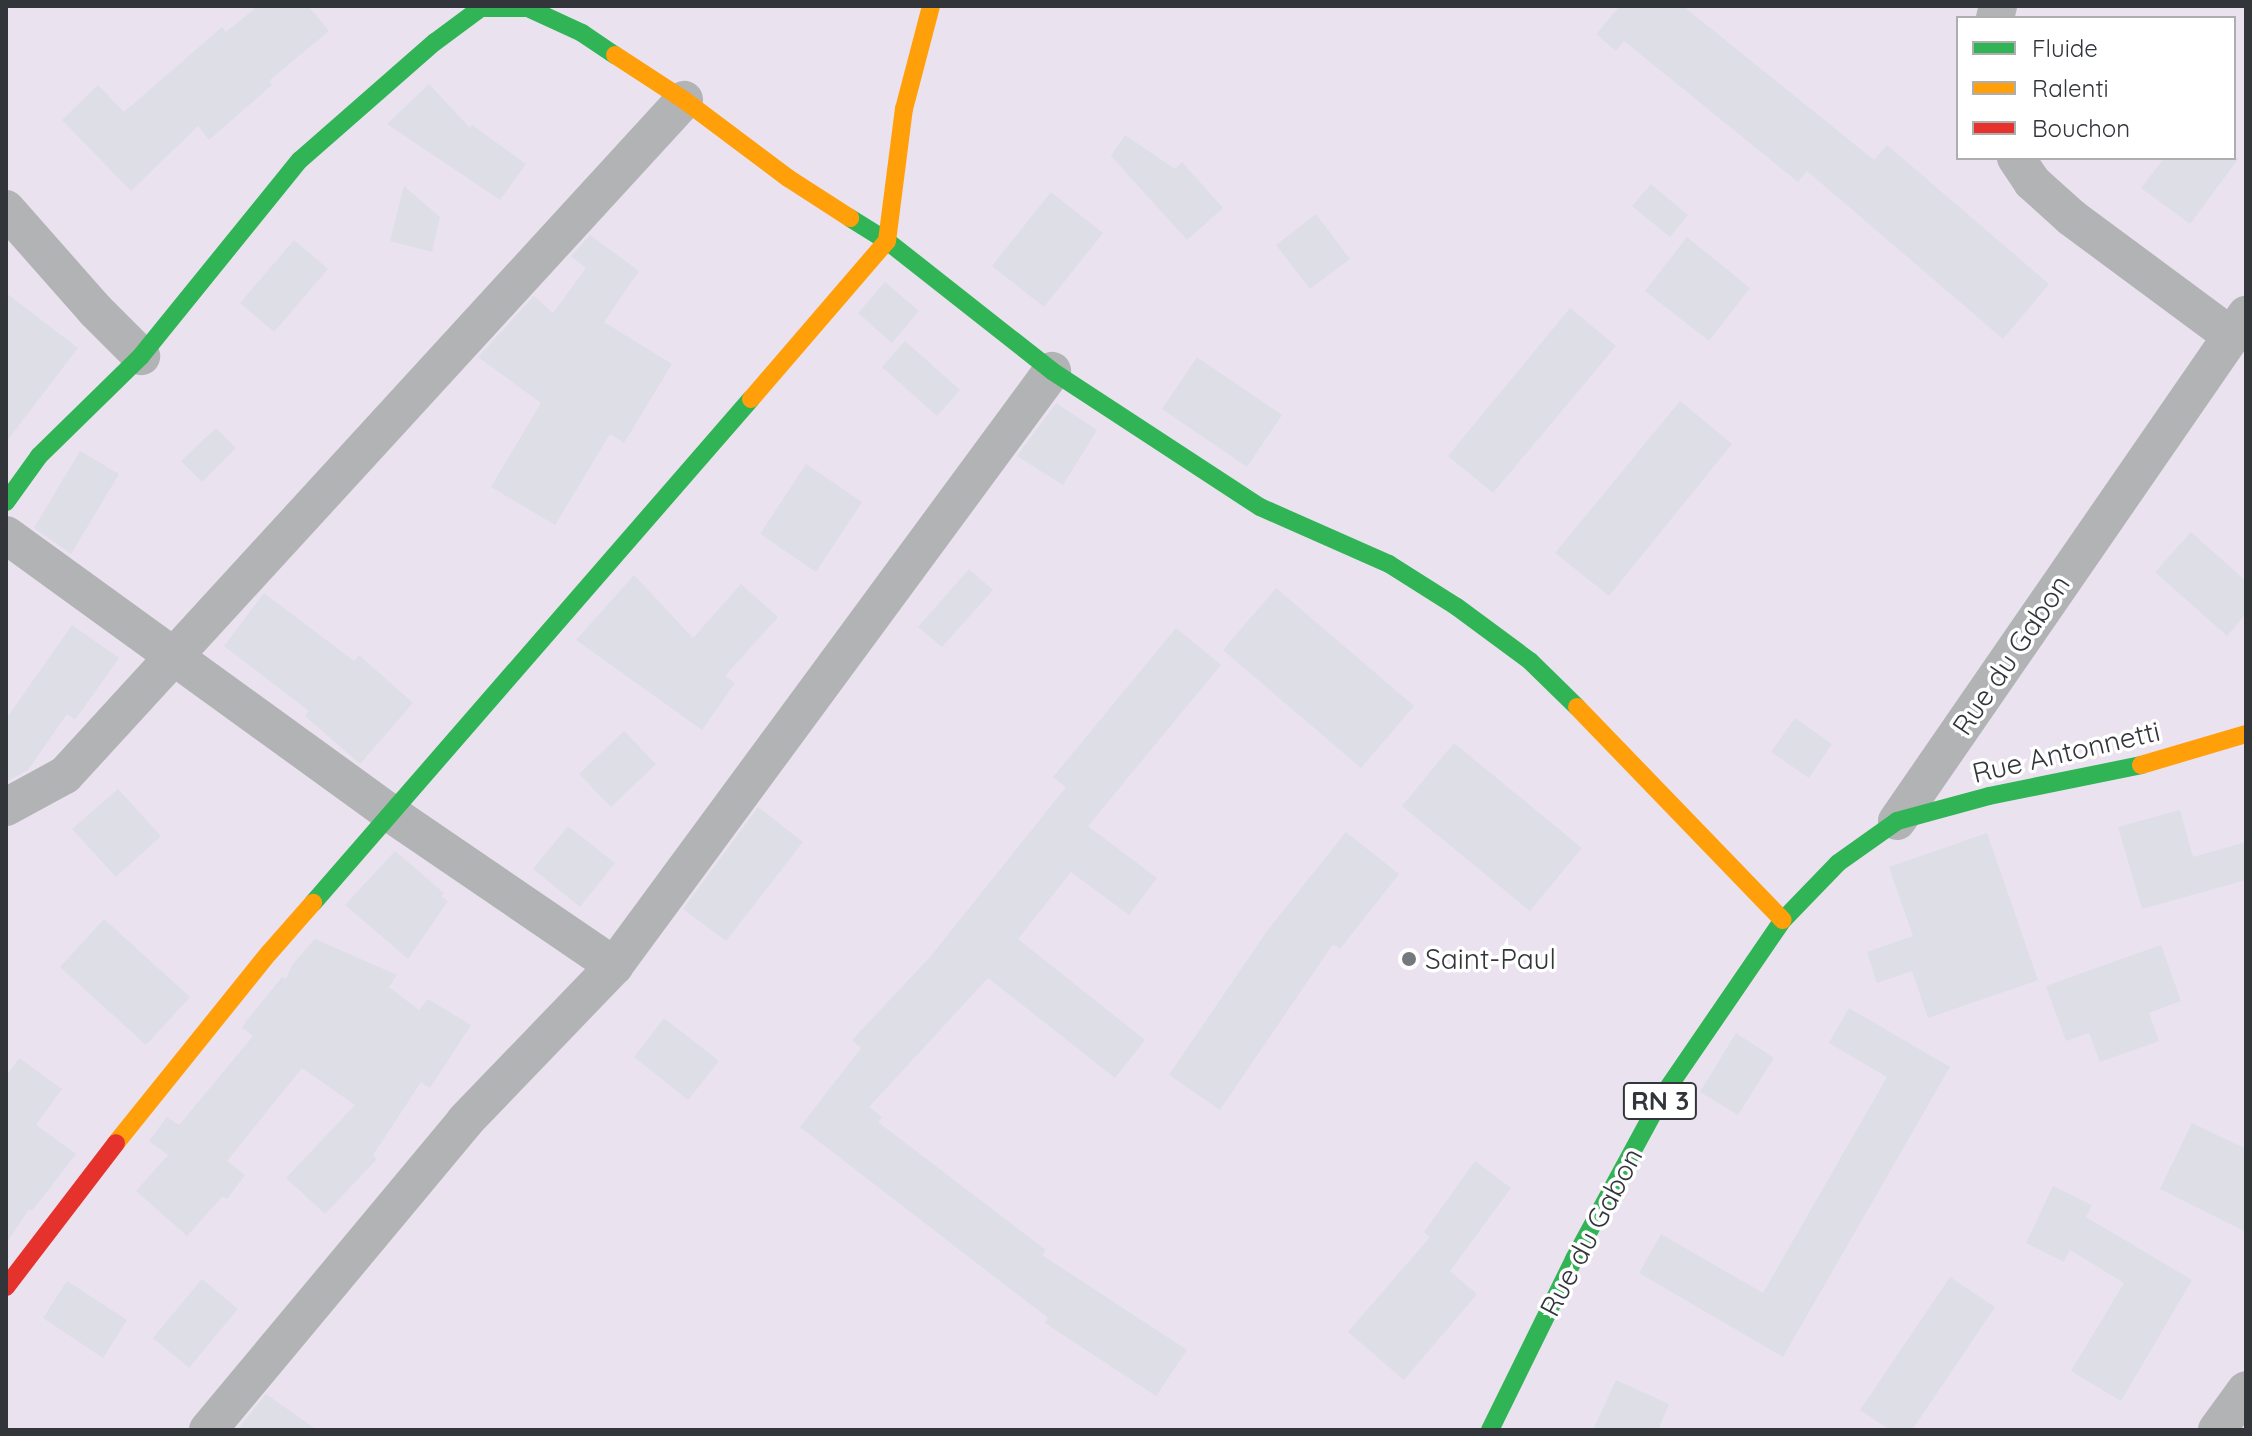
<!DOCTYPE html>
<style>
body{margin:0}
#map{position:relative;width:2252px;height:1436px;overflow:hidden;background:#f2f5fa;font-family:Quicksand,sans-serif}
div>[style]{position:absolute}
.green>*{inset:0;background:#eae2ef}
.building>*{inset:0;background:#dedee7}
.street>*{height:38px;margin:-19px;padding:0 19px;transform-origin:19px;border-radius:19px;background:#b1b3b4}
.fast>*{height:18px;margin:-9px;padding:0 9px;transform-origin:9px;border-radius:9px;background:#30b455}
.slow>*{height:18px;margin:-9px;padding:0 9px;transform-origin:9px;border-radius:9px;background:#ff9f0a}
.jam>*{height:18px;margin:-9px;padding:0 9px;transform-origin:9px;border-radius:9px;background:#e5322d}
.dots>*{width:22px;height:22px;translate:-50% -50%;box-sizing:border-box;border:4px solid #fff;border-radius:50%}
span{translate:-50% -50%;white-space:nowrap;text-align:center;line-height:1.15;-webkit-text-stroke:7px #fff;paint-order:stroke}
.shield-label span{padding:2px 6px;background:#fff;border:2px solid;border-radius:6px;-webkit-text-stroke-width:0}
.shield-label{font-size:26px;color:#32353a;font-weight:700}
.street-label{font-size:28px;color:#32353a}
.poi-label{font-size:28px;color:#32353a}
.left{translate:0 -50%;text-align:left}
.frame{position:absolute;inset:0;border:8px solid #32353a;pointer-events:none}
.legend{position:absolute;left:1956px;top:16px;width:280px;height:144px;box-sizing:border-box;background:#fff;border:2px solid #adaeb0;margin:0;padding:10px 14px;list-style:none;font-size:24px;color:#32353a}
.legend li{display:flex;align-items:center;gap:16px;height:40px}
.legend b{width:40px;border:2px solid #adaeb0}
</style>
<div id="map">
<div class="green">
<div style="clip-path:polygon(evenodd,6px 6px,2246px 6px,2246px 1430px,6px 1430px,6px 6px,1958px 18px,2234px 18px,2234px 158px,1958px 158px,1958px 18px)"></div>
</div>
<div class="building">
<div style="clip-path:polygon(258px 6px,308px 6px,329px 31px,269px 81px,272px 85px,209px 140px,198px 126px,131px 191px,62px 120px,98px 85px,124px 112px,222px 27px,226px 32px)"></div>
<div style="clip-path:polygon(1620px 6px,1683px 6px,1874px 160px,1887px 145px,2049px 284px,2003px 339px,1807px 171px,1798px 182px,1624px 41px,1616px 51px,1596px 34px)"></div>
<div style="clip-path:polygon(429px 84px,470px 128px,472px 125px,526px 164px,500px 200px,387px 124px)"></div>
<div style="clip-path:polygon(1125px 135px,1175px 169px,1182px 162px,1223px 208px,1187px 240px,1111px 156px)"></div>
<div style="clip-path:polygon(2164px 158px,2239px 158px,2190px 224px,2141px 188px)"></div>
<div style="clip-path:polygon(1651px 184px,1688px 215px,1670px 237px,1632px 206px)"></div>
<div style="clip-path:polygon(404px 186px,440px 217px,432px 252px,390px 241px)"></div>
<div style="clip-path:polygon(1051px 192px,1103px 233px,1044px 307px,992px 266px)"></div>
<div style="clip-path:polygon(1316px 214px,1350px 259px,1310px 289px,1276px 245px)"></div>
<div style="clip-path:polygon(590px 235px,639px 271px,604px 322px,672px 364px,624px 443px,610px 434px,555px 525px,491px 487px,541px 403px,478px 357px,534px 296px,553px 313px,586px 268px,571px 256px)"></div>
<div style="clip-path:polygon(1687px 237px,1750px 288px,1709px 341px,1645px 291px)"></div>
<div style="clip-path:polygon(294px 240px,328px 269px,274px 332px,240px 303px)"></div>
<div style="clip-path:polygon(885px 282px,919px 311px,892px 343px,858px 313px)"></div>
<div style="clip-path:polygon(6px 293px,78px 348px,6px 442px)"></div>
<div style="clip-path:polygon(1570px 308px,1616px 346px,1493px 493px,1448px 456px)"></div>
<div style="clip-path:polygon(905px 341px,960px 390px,937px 416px,882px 367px)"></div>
<div style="clip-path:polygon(1197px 357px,1282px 415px,1247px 467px,1162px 409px)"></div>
<div style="clip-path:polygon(1680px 401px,1732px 444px,1609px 596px,1555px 553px)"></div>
<div style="clip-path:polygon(1056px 403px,1097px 430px,1063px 485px,1017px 456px)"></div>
<div style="clip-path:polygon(216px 428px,236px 448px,202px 482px,181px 461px)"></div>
<div style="clip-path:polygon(80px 451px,119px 474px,71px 554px,34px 528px)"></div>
<div style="clip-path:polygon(806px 464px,862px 502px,816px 572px,760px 534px)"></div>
<div style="clip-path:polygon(2191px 532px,2246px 581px,2246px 614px,2227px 636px,2155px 572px)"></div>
<div style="clip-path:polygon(969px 569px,993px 590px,942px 647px,918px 627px)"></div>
<div style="clip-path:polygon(634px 575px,693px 638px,741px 584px,778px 617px,725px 676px,735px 683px,702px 730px,576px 640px)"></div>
<div style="clip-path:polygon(1276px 588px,1414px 706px,1361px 768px,1223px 650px)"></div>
<div style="clip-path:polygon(264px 593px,354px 661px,359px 655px,413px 703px,360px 764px,305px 716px,309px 711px,224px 646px)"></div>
<div style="clip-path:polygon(72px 625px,119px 658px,75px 720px,67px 714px,28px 770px,6px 782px,6px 719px)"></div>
<div style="clip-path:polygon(1176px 628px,1221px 665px,1088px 826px,1157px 878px,1129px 915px,1071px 872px,1018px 939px,1145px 1040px,1115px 1078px,988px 978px,869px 1107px,882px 1117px,878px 1122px,1046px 1250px,1042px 1255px,1187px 1350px,1156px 1396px,1045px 1323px,1048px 1318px,800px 1127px,861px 1048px,852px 1040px,930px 957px,1066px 787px,1053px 777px)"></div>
<div style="clip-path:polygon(1795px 718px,1832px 744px,1809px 778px,1771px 752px)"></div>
<div style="clip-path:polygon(624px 731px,656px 764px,611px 807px,579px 774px)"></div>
<div style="clip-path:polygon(1454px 743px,1582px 848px,1530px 911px,1402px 806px)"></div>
<div style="clip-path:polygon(118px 789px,161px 836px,116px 877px,72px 829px)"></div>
<div style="clip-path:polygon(758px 807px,803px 842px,726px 941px,683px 909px)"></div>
<div style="clip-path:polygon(2180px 810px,2193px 857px,2246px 842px,2246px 880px,2142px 909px,2118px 827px)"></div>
<div style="clip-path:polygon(568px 826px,615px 863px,580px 907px,533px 869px)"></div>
<div style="clip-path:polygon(1346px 832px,1399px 874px,1340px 949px,1333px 944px,1220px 1110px,1169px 1075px,1267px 931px)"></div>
<div style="clip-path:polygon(1987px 833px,2038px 980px,1928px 1018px,1912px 971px,1877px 983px,1867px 952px,1913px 936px,1889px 867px)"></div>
<div style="clip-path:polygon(395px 851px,444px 893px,441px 896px,448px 901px,408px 959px,345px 905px)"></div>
<div style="clip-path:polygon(104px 919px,190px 997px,146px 1045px,60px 967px)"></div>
<div style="clip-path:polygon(315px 939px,397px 975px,389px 987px,419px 1010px,428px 999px,471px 1025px,430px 1088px,421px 1082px,373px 1155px,377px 1159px,325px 1214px,286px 1178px,355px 1105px,302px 1068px,227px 1161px,245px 1175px,227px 1199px,223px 1196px,187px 1236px,136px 1191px,168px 1155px,149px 1141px,167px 1117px,179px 1125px,253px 1036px,242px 1028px,247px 1020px,282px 977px,286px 979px,292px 965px)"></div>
<div style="clip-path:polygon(2161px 945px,2181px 1001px,2149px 1013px,2159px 1041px,2100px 1062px,2089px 1033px,2066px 1041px,2046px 986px)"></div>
<div style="clip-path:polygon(1849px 1008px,1950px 1067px,1783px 1357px,1639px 1273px,1661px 1234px,1763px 1293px,1887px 1077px,1829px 1043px)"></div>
<div style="clip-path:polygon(664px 1018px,719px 1061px,688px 1100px,634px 1057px)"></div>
<div style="clip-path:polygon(1736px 1033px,1774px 1058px,1738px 1115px,1700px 1092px)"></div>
<div style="clip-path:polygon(19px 1058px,62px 1089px,36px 1125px,76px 1154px,32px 1211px,29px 1209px,6px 1244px,6px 1077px)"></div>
<div style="clip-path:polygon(2192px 1123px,2246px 1149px,2246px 1232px,2160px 1189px)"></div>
<div style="clip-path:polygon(1475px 1161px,1511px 1188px,1450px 1271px,1477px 1294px,1404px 1380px,1348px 1332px,1430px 1237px,1424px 1232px)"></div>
<div style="clip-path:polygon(2053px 1186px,2092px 1205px,2086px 1217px,2192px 1280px,2121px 1401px,2071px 1371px,2124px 1283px,2070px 1250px,2064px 1262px,2026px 1243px)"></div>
<div style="clip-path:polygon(1950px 1277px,1995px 1307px,1912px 1430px,1890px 1430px,1860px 1410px)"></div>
<div style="clip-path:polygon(202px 1279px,238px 1309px,189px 1368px,153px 1338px)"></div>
<div style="clip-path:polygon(67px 1281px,127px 1320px,103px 1358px,43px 1318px)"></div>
<div style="clip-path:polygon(1616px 1380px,1669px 1404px,1658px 1430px,1593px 1430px)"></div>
<div style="clip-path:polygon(266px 1394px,317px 1430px,237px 1430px)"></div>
</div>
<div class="street">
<div style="left:1995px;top:18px;width:12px;rotate:-76deg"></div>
<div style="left:2016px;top:158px;width:29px;rotate:56deg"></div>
<div style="left:2032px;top:182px;width:54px;rotate:42deg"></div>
<div style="left:2072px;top:218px;width:197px;rotate:36.5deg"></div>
<div style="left:6px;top:209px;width:136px;rotate:48.6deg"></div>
<div style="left:96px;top:311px;width:64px;rotate:45deg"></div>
<div style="left:6px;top:535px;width:478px;rotate:35.9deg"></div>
<div style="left:393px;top:815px;width:268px;rotate:34.3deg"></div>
<div style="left:6px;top:807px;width:67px;rotate:-28.5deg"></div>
<div style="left:65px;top:775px;width:916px;rotate:-47.48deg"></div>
<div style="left:1897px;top:821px;width:615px;rotate:-55.41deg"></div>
<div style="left:208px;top:1430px;width:402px;rotate:-50.2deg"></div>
<div style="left:465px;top:1121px;width:215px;rotate:-46.1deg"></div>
<div style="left:614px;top:966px;width:739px;rotate:-53.64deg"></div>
<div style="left:2217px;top:1430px;width:49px;rotate:-54.1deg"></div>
</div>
<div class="fast">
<div style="left:850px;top:218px;width:44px;rotate:31.9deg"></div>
<div style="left:887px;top:241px;width:210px;rotate:38.2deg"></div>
<div style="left:1052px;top:371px;width:249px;rotate:33.2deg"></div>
<div style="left:1260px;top:507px;width:141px;rotate:23.8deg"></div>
<div style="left:1389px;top:564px;width:80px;rotate:32.3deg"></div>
<div style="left:1457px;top:607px;width:91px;rotate:36.5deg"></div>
<div style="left:1530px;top:661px;width:66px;rotate:44.4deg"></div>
<div style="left:6px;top:502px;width:57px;rotate:-54.3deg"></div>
<div style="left:39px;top:456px;width:143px;rotate:-44.4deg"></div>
<div style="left:141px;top:356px;width:252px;rotate:-51deg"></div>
<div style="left:300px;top:160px;width:179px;rotate:-41.2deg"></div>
<div style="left:435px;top:42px;width:57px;rotate:-36.5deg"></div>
<div style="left:481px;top:8px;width:47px"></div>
<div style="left:528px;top:8px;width:60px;rotate:24.8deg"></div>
<div style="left:582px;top:33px;width:40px;rotate:34deg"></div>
<div style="left:313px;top:903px;width:668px;rotate:-49.01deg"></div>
<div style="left:1490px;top:1430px;width:191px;rotate:-63.8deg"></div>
<div style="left:1574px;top:1259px;width:187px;rotate:-61.5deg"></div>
<div style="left:1663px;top:1095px;width:212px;rotate:-55.6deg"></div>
<div style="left:1783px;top:920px;width:79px;rotate:-46deg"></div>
<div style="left:1838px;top:863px;width:72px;rotate:-35.4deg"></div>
<div style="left:1897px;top:821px;width:95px;rotate:-15.2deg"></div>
<div style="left:1989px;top:796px;width:155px;rotate:-11.5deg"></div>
</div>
<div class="slow">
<div style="left:615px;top:55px;width:82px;rotate:33.1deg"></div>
<div style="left:684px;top:100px;width:130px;rotate:36.9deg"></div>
<div style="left:788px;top:178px;width:74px;rotate:32.8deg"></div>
<div style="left:751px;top:399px;width:208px;rotate:-49.3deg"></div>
<div style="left:887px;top:241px;width:133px;rotate:-82.7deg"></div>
<div style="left:904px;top:109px;width:106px;rotate:-75.3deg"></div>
<div style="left:1577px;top:707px;width:296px;rotate:46deg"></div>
<div style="left:2141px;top:765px;width:109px;rotate:-16.4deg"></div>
<div style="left:116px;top:1143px;width:244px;rotate:-51.2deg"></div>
<div style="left:269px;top:953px;width:67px;rotate:-48.7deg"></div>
</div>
<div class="jam">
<div style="left:6px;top:1287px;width:181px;rotate:-52.6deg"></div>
</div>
<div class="dots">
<div style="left:1409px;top:959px;background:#75787d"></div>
</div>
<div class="shield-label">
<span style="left:1660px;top:1101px">RN 3</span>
</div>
<div class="street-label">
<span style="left:2011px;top:655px;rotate:-56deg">Rue du Gabon</span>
<span style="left:2066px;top:752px;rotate:-13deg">Rue Antonnetti</span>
<span style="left:1591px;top:1232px;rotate:-62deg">Rue du Gabon</span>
</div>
<div class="poi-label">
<span class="left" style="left:1425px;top:959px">Saint-Paul</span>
</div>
<div class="frame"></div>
<ul class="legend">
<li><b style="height:10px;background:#30b455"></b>Fluide</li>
<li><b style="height:10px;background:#ff9f0a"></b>Ralenti</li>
<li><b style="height:10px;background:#e5322d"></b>Bouchon</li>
</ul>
</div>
